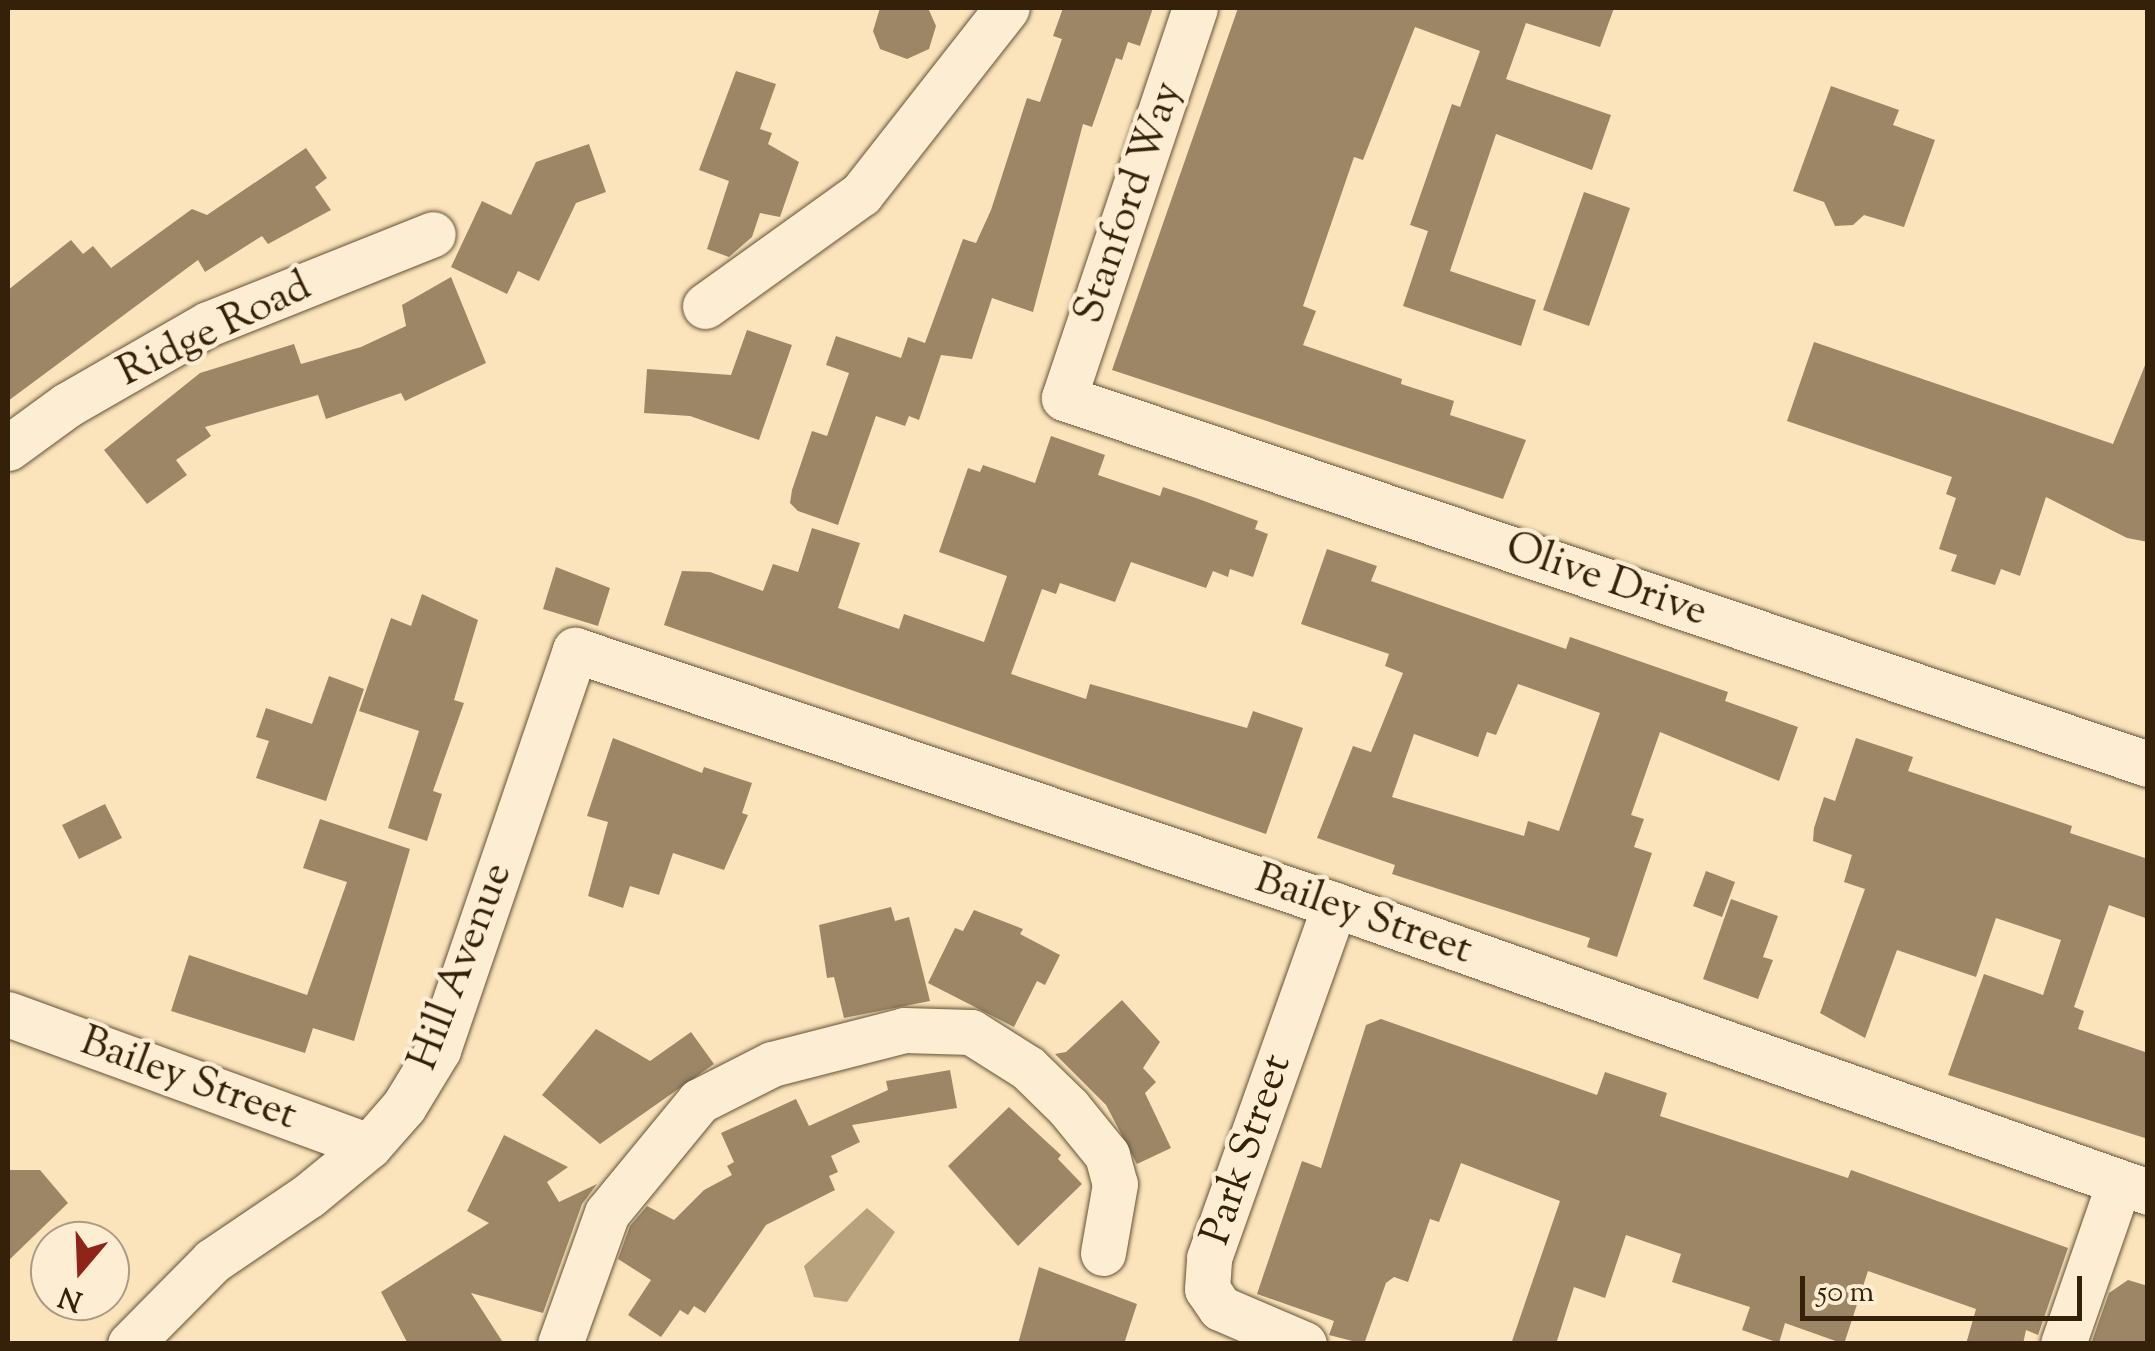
<!DOCTYPE html>
<style>
body{margin:0}
#map{position:relative;width:2155px;height:1351px;overflow:hidden;background:#fbe4bb;font-family:"Sorts Mill Goudy",serif}
div>[style]{position:absolute}
.water>*{inset:0;background:#b8a27e}
.building>*{inset:0;background:#9c8666}
.roads{filter:drop-shadow(0 0 2px #665236) drop-shadow(0 0 2px #665236)}
.minor>*{height:45px;margin:-22.5px;padding:0 22.5px;transform-origin:22.5px;border-radius:22.5px;background:#fcedd3}
span{translate:-50% -50%;white-space:nowrap;text-align:center;line-height:1.15;-webkit-text-stroke:9px #fcedd3;paint-order:stroke}
.street-label{font-size:42px;color:#352109}
.frame{position:absolute;inset:0;border:10px solid #352109;pointer-events:none}
.north{position:absolute;left:30px;top:1221px;width:100px;height:100px;box-sizing:border-box;background:#fcedd3;border:2px solid #ac9b82;border-radius:50%;rotate:199deg;font-size:28px;font-weight:700;line-height:40px;text-align:center;color:#352109}
.north::after{content:'';display:block;margin:auto;width:35px;height:45px;background:#8f2418;clip-path:polygon(50% 0,100% 100%,50% 72%,0 100%)}
.scale{position:absolute;left:1800px;top:1276px;width:282px;height:45px;box-sizing:border-box;border:5px solid #352109;border-top:0;padding-left:12px;font-size:30px;line-height:35px;white-space:nowrap;color:#352109;-webkit-text-stroke:8px #fcedd3;paint-order:stroke}
</style>
<div id="map">
<div class="water">
<div style="clip-path:polygon(867px 1208px,895px 1232px,847px 1302px,814px 1297px,804px 1266px)"></div>
</div>
<div class="building">
<div style="clip-path:polygon(880px 8px,928px 8px,936px 26px,929px 49px,907px 59px,880px 49px,873px 31px)"></div>
<div style="clip-path:polygon(1063px 8px,1153px 8px,1140px 46px,1128px 42px,1122px 60px,1116px 58px,1092px 127px,1083px 124px,1033px 312px,992px 298px,972px 359px,941px 355px,919px 420px,909px 416px,905px 426px,876px 416px,838px 525px,798px 511px,790px 503px,792px 490px,812px 431px,827px 436px,849px 373px,826px 365px,836px 336px,901px 358px,908px 337px,925px 343px,963px 239px,976px 243px,991px 210px,1027px 98px,1040px 102px,1062px 39px,1053px 36px)"></div>
<div style="clip-path:polygon(1238px 8px,1614px 8px,1600px 47px,1526px 23px,1506px 79px,1611px 115px,1592px 170px,1496px 134px,1450px 271px,1536px 300px,1521px 346px,1403px 306px,1428px 231px,1410px 225px,1452px 104px,1460px 107px,1480px 51px,1415px 27px,1363px 160px,1354px 157px,1303px 306px,1316px 311px,1303px 345px,1402px 379px,1401px 384px,1454px 401px,1450px 415px,1526px 440px,1503px 499px,1112px 370px)"></div>
<div style="clip-path:polygon(736px 71px,776px 84px,760px 129px,772px 133px,768px 144px,799px 162px,780px 217px,760px 213px,752px 237px,729px 257px,707px 249px,729px 181px,699px 170px)"></div>
<div style="clip-path:polygon(1831px 86px,1899px 110px,1893px 125px,1935px 140px,1904px 227px,1864px 215px,1853px 225px,1835px 226px,1824px 202px,1793px 191px)"></div>
<div style="clip-path:polygon(589px 144px,606px 192px,576px 203px,539px 281px,518px 271px,507px 294px,451px 267px,482px 201px,511px 215px,536px 162px)"></div>
<div style="clip-path:polygon(306px 148px,327px 178px,315px 187px,331px 210px,268px 244px,262px 236px,205px 272px,198px 260px,8px 401px,8px 290px,71px 240px,83px 254px,93px 246px,111px 268px,192px 209px,207px 215px)"></div>
<div style="clip-path:polygon(1584px 192px,1630px 208px,1589px 326px,1543px 310px)"></div>
<div style="clip-path:polygon(451px 277px,486px 363px,405px 401px,401px 393px,326px 419px,318px 395px,205px 427px,211px 436px,176px 460px,187px 475px,147px 504px,104px 450px,200px 373px,294px 344px,301px 364px,361px 347px,406px 326px,402px 305px)"></div>
<div style="clip-path:polygon(747px 330px,792px 345px,759px 440px,690px 416px,644px 413px,647px 369px,731px 375px)"></div>
<div style="clip-path:polygon(1814px 342px,2113px 444px,2148px 358px,2148px 542px,2127px 538px,2046px 497px,2020px 576px,2001px 569px,1995px 585px,1951px 571px,1957px 555px,1939px 549px,1956px 498px,1946px 494px,1952px 477px,1787px 421px)"></div>
<div style="clip-path:polygon(1051px 436px,1105px 455px,1098px 475px,1160px 496px,1163px 487px,1196px 498px,1258px 521px,1255px 529px,1268px 534px,1253px 577px,1230px 569px,1228px 577px,1213px 571px,1206px 588px,1131px 562px,1115px 602px,1060px 583px,1056px 594px,1042px 589px,1011px 674px,1086px 699px,1090px 684px,1247px 728px,1253px 711px,1303px 728px,1266px 834px,664px 625px,682px 571px,710px 572px,763px 591px,773px 564px,798px 572px,812px 528px,860px 543px,838px 608px,899px 629px,904px 614px,984px 642px,1007px 576px,939px 552px,968px 468px,980px 472px,983px 465px,1035px 483px)"></div>
<div style="clip-path:polygon(evenodd,1327px 549px,1377px 566px,1371px 581px,1566px 649px,1570px 637px,1728px 692px,1725px 701px,1798px 727px,1779px 781px,1660px 732px,1631px 815px,1644px 819px,1634px 847px,1652px 853px,1617px 957px,1587px 947px,1590px 938px,1392px 874px,1395px 865px,1317px 838px,1353px 746px,1371px 752px,1403px 673px,1385px 666px,1389px 654px,1301px 624px,1327px 549px,1518px 684px,1600px 713px,1559px 831px,1528px 821px,1524px 836px,1392px 797px,1414px 734px,1478px 757px,1487px 732px,1496px 735px,1518px 684px)"></div>
<div style="clip-path:polygon(556px 567px,610px 588px,598px 626px,543px 609px)"></div>
<div style="clip-path:polygon(422px 594px,478px 620px,454px 700px,464px 703px,433px 791px,442px 794px,427px 841px,388px 828px,419px 731px,359px 711px,391px 618px,411px 626px)"></div>
<div style="clip-path:polygon(329px 676px,364px 689px,326px 801px,256px 778px,269px 741px,256px 737px,266px 708px,312px 724px)"></div>
<div style="clip-path:polygon(613px 738px,702px 773px,704px 767px,752px 783px,742px 813px,748px 815px,724px 870px,673px 853px,659px 895px,630px 886px,623px 908px,588px 896px,608px 822px,587px 816px)"></div>
<div style="clip-path:polygon(1856px 738px,1913px 757px,1908px 771px,2072px 826px,2070px 833px,2148px 859px,2148px 919px,2109px 905px,2074px 1007px,2084px 1011px,2078px 1029px,2148px 1053px,2148px 1139px,1948px 1075px,1984px 974px,2043px 995px,2061px 940px,1996px 918px,1976px 977px,1897px 950px,1865px 1038px,1820px 1013px,1865px 889px,1844px 882px,1852px 855px,1813px 841px,1814px 828px,1824px 797px,1835px 801px)"></div>
<div style="clip-path:polygon(105px 804px,122px 838px,79px 859px,62px 825px)"></div>
<div style="clip-path:polygon(320px 819px,410px 849px,354px 1041px,313px 1028px,305px 1053px,171px 1011px,189px 955px,307px 995px,347px 882px,303px 868px)"></div>
<div style="clip-path:polygon(1706px 871px,1735px 882px,1722px 917px,1693px 906px)"></div>
<div style="clip-path:polygon(1731px 899px,1778px 916px,1763px 957px,1773px 960px,1758px 999px,1703px 979px)"></div>
<div style="clip-path:polygon(891px 907px,895px 921px,909px 917px,930px 1001px,844px 1018px,834px 977px,827px 978px,819px 925px)"></div>
<div style="clip-path:polygon(974px 910px,1023px 929px,1020px 934px,1060px 955px,1045px 985px,1037px 981px,1014px 1027px,928px 983px,955px 928px,963px 931px)"></div>
<div style="clip-path:polygon(1122px 1000px,1160px 1042px,1143px 1068px,1156px 1082px,1145px 1093px,1171px 1148px,1137px 1164px,1106px 1105px,1055px 1054px,1066px 1052px)"></div>
<div style="clip-path:polygon(1381px 1019px,1597px 1095px,1605px 1072px,1667px 1093px,1660px 1116px,1848px 1178px,1851px 1170px,2068px 1248px,2038px 1335px,2026px 1330px,2023px 1344px,1966px 1344px,1976px 1309px,1868px 1271px,1844px 1344px,1785px 1323px,1779px 1343px,1742px 1330px,1750px 1307px,1672px 1282px,1681px 1254px,1626px 1235px,1605px 1298px,1574px 1287px,1556px 1344px,1511px 1344px,1560px 1201px,1461px 1163px,1439px 1222px,1430px 1219px,1408px 1282px,1394px 1277px,1386px 1283px,1364px 1344px,1329px 1335px,1334px 1321px,1257px 1294px,1302px 1161px,1321px 1168px,1366px 1025px)"></div>
<div style="clip-path:polygon(596px 1029px,650px 1061px,691px 1032px,714px 1064px,600px 1144px,542px 1095px)"></div>
<div style="clip-path:polygon(950px 1070px,957px 1108px,852px 1125px,860px 1142px,831px 1156px,838px 1172px,829px 1176px,835px 1190px,766px 1225px,705px 1313px,694px 1306px,688px 1315px,680px 1310px,661px 1337px,628px 1315px,651px 1280px,618px 1259px,630px 1226px,647px 1206px,674px 1220px,704px 1190px,732px 1175px,727px 1166px,734px 1162px,721px 1133px,796px 1099px,809px 1126px,888px 1090px,886px 1081px)"></div>
<div style="clip-path:polygon(1009px 1107px,1061px 1155px,1058px 1159px,1082px 1184px,1018px 1246px,948px 1166px)"></div>
<div style="clip-path:polygon(504px 1135px,568px 1167px,547px 1182px,559px 1202px,597px 1184px,582px 1204px,543px 1313px,471px 1293px,504px 1344px,408px 1344px,381px 1292px,489px 1223px,467px 1211px)"></div>
<div style="clip-path:polygon(8px 1170px,40px 1170px,68px 1203px,8px 1261px)"></div>
<div style="clip-path:polygon(1039px 1267px,1137px 1304px,1124px 1344px,1018px 1344px)"></div>
<div style="clip-path:polygon(2128px 1280px,2148px 1286px,2148px 1344px,2091px 1344px,2109px 1293px)"></div>
</div>
<div class="roads">
<div class="minor">
<div style="left:1195px;top:8px;width:411px;rotate:108.6deg"></div>
<div style="left:1064px;top:398px;width:1144px;rotate:18.66deg"></div>
<div style="left:705px;top:306px;width:192px;rotate:-35.7deg"></div>
<div style="left:861px;top:194px;width:236px;rotate:-51.9deg"></div>
<div style="left:8px;top:448px;width:73px;rotate:-36.1deg"></div>
<div style="left:67px;top:405px;width:163px;rotate:-29.9deg"></div>
<div style="left:208px;top:324px;width:242px;rotate:-21.8deg"></div>
<div style="left:8px;top:1014px;width:384px;rotate:20.1deg"></div>
<div style="left:130px;top:1344px;width:117px;rotate:-45.3deg"></div>
<div style="left:212px;top:1261px;width:116px;rotate:-34.1deg"></div>
<div style="left:308px;top:1196px;width:79px;rotate:-39.3deg"></div>
<div style="left:369px;top:1146px;width:53px;rotate:-48.8deg"></div>
<div style="left:404px;top:1106px;width:66px;rotate:-58.7deg"></div>
<div style="left:438px;top:1050px;width:423px;rotate:-71.1deg"></div>
<div style="left:575px;top:650px;width:802px;rotate:18.55deg"></div>
<div style="left:1335px;top:905px;width:862px;rotate:19.44deg"></div>
<div style="left:560px;top:1344px;width:139px;rotate:-70.3deg"></div>
<div style="left:607px;top:1213px;width:145px;rotate:-50.6deg"></div>
<div style="left:699px;top:1101px;width:82px;rotate:-26.9deg"></div>
<div style="left:772px;top:1064px;width:136px;rotate:-14.4deg"></div>
<div style="left:904px;top:1030px;width:67px;rotate:1.7deg"></div>
<div style="left:971px;top:1032px;width:67px;rotate:32.3deg"></div>
<div style="left:1028px;top:1068px;width:56px;rotate:44.3deg"></div>
<div style="left:1068px;top:1107px;width:62px;rotate:50.9deg"></div>
<div style="left:1107px;top:1155px;width:30px;rotate:75deg"></div>
<div style="left:1115px;top:1184px;width:70px;rotate:99.9deg"></div>
<div style="left:1304px;top:1344px;width:91px;rotate:-156.8deg"></div>
<div style="left:1220px;top:1308px;width:23px;rotate:-124deg"></div>
<div style="left:1207px;top:1289px;width:31px;rotate:-86deg"></div>
<div style="left:1209px;top:1258px;width:375px;rotate:-70.4deg"></div>
<div style="left:2063px;top:1344px;width:170px;rotate:-70.8deg"></div>
</div>
</div>
<div class="street-label">
<span style="left:1130px;top:203px;rotate:-71deg">Stanford Way</span>
<span style="left:215px;top:331px;rotate:-26deg">Ridge Road</span>
<span style="left:1606px;top:581px;rotate:19deg">Olive Drive</span>
<span style="left:1363px;top:916px;rotate:19deg">Bailey Street</span>
<span style="left:462px;top:967px;rotate:-69deg">Hill Avenue</span>
<span style="left:188px;top:1080px;rotate:20deg">Bailey Street</span>
<span style="left:1248px;top:1150px;rotate:-71deg">Park Street</span>
</div>
<div class="frame"></div>
<div class="north">N</div>
<div class="scale">50 m</div>
</div>
